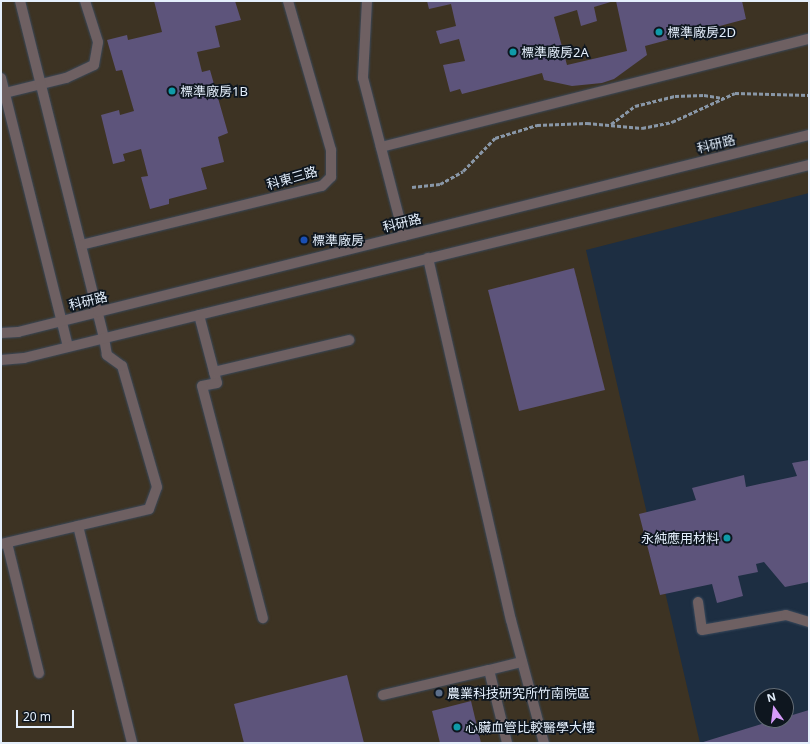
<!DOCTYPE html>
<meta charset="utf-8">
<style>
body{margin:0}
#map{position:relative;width:810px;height:744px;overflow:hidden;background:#1d2e42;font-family:"Noto Sans","Noto Sans TC",sans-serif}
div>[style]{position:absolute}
.industrial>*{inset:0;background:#3d3323}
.building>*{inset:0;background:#5d547b}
.path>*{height:2.5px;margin-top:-1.25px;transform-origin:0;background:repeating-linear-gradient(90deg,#8997a7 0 4px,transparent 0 6px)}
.roads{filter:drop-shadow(0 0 1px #39495c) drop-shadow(0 0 1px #39495c)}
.service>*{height:10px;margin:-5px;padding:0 5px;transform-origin:5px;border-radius:5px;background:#6e6062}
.minor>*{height:10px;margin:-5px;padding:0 5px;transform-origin:5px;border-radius:5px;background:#6e6062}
.tertiary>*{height:10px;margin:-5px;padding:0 5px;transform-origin:5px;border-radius:5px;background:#6e6062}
.dots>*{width:11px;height:11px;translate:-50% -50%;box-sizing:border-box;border:2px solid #0e161f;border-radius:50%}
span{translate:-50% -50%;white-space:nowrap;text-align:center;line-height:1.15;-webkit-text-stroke:3.5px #0e161f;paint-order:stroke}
.poi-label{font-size:13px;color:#e4effc}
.left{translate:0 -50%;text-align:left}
.right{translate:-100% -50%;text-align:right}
.street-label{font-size:13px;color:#e4effc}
.frame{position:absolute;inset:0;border:2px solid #e4effc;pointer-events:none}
.north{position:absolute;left:754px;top:688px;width:40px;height:40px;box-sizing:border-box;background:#0e161f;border:1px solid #646d77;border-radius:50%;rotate:346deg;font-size:11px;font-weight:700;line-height:16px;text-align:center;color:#e4effc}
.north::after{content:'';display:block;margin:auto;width:14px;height:18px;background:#d69bfa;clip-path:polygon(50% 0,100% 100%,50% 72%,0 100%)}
.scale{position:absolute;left:16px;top:710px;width:58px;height:18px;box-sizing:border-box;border:2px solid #e4effc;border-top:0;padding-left:5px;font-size:12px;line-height:14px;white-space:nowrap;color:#e4effc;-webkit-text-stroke:3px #0e161f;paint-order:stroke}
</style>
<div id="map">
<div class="industrial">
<div style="clip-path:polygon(1px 1px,809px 1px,809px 193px,586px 250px,700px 743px,1px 743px)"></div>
</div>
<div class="building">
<div style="clip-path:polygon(154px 1px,235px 1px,241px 20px,215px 26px,220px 47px,197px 52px,202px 72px,210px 70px,228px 133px,218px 137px,224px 162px,201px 168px,207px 189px,169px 199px,169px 204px,150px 209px,141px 177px,148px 176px,141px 149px,123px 154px,125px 161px,113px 164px,101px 115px,119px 110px,120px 115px,134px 111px,122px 70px,116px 71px,107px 40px,127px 35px,128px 40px,162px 32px)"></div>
<div style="clip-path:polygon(427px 1px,614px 1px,594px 7px,597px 21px,581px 26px,577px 10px,554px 17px,567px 65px,627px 51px,616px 1px,742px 1px,746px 19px,645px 46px,647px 55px,614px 79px,602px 83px,572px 86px,544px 80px,542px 73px,462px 94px,460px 89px,450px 92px,443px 65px,465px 61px,459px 39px,440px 44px,436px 31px,456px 26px,451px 4px,429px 9px)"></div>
<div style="clip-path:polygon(574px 268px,605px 390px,519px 411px,488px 290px)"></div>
<div style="clip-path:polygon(809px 460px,809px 582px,785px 587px,764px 562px,756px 564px,758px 572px,738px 576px,743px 596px,717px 603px,712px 584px,660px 595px,639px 514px,696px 500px,692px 488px,744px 475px,746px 487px,797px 476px,792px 463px)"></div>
<div style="clip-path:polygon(347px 675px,364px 743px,244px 743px,234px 704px)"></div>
<div style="clip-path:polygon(471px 701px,481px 743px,440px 743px,432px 711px)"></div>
<div style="clip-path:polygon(809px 710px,809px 743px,700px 743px,775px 720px,786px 720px,786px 717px)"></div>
</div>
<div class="path">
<div style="left:611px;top:124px;width:30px;rotate:-37deg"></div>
<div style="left:635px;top:106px;width:41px;rotate:-14deg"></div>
<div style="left:675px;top:96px;width:29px;rotate:-2deg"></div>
<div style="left:704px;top:95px;width:20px;rotate:9deg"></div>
<div style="left:412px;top:187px;width:28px;rotate:-6deg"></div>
<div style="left:440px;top:184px;width:26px;rotate:-29deg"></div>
<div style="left:463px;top:171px;width:46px;rotate:-45.9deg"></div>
<div style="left:495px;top:138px;width:44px;rotate:-17.2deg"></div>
<div style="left:537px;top:125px;width:50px;rotate:-2.3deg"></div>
<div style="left:587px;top:123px;width:55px;rotate:5.2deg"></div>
<div style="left:642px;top:128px;width:31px;rotate:-11deg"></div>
<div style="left:672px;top:122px;width:69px;rotate:-24.7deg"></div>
<div style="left:735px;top:93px;width:74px;rotate:1.5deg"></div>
</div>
<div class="roads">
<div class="service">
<div style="left:367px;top:1px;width:77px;rotate:93deg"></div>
<div style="left:363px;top:78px;width:163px;rotate:75.5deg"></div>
<div style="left:5px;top:93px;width:63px;rotate:-13.8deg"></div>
<div style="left:66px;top:78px;width:31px;rotate:-25deg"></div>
<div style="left:94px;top:65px;width:23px;rotate:-80deg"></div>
<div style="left:98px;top:42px;width:43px;rotate:-107.6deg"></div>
<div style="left:381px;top:147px;width:441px;rotate:-14.2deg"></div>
<div style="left:428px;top:258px;width:371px;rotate:77.1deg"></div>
<div style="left:511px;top:620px;width:127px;rotate:75deg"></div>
<div style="left:199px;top:315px;width:70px;rotate:75.2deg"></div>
<div style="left:217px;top:383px;width:15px;rotate:169deg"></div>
<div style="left:202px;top:386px;width:240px;rotate:75.3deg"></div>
<div style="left:214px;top:372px;width:139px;rotate:-13.3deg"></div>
<div style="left:78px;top:526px;width:224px;rotate:76deg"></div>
<div style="left:7px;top:543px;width:134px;rotate:76.2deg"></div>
<div style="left:1px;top:544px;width:152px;rotate:-13.3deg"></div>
<div style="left:149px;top:509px;width:23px;rotate:-70deg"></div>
<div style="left:157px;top:487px;width:126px;rotate:-106.1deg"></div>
<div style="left:122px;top:366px;width:19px;rotate:-144deg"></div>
<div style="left:107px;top:355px;width:17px;rotate:-100deg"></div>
<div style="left:698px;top:602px;width:28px;rotate:82deg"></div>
<div style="left:702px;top:630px;width:85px;rotate:-10.1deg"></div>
<div style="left:786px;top:615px;width:24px;rotate:17deg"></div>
<div style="left:489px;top:670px;width:34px;rotate:-14deg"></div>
<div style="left:383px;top:695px;width:109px;rotate:-13.3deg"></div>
<div style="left:489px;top:670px;width:75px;rotate:76.1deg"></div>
</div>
<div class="minor">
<div style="left:20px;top:1px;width:347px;rotate:76deg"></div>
<div style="left:1px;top:78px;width:277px;rotate:76deg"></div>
<div style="left:81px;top:245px;width:248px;rotate:-13.8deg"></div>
<div style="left:322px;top:186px;width:13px;rotate:-45deg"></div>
<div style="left:331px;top:177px;width:27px;rotate:-90deg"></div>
<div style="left:331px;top:150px;width:155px;rotate:-106.1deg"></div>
</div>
<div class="tertiary">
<div style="left:1px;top:333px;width:17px;rotate:-3deg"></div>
<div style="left:18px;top:332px;width:82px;rotate:-14deg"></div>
<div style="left:98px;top:312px;width:733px;rotate:-13.98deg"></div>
<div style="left:1px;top:360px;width:23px;rotate:-5deg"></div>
<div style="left:24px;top:358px;width:808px;rotate:-13.81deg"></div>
</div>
</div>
<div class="dots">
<div style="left:659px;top:32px;background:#0f9aa8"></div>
<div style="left:513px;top:52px;background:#0f9aa8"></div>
<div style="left:172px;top:91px;background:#0f9aa8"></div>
<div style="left:304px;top:240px;background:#1a4fb4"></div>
<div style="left:727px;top:538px;background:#0f9aa8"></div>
<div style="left:439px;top:693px;background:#5c6f8a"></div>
<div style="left:457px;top:727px;background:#0f9aa8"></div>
</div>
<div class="poi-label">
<span class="left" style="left:667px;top:32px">標準廠房2D</span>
<span class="left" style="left:521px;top:52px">標準廠房2A</span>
<span class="left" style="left:180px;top:91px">標準廠房1B</span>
<span class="left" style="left:312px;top:240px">標準廠房</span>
<span class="right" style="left:719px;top:538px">永純應用材料</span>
<span class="left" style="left:447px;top:693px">農業科技研究所竹南院區</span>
<span class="left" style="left:465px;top:727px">心臟血管比較醫學大樓</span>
</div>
<div class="street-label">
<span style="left:716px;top:144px;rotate:-14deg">科研路</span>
<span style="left:292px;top:178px;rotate:-16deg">科東三路</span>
<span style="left:402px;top:223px;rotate:-14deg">科研路</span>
<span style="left:88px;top:301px;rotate:-14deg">科研路</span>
</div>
<div class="frame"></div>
<div class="north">N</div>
<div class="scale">20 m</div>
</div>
